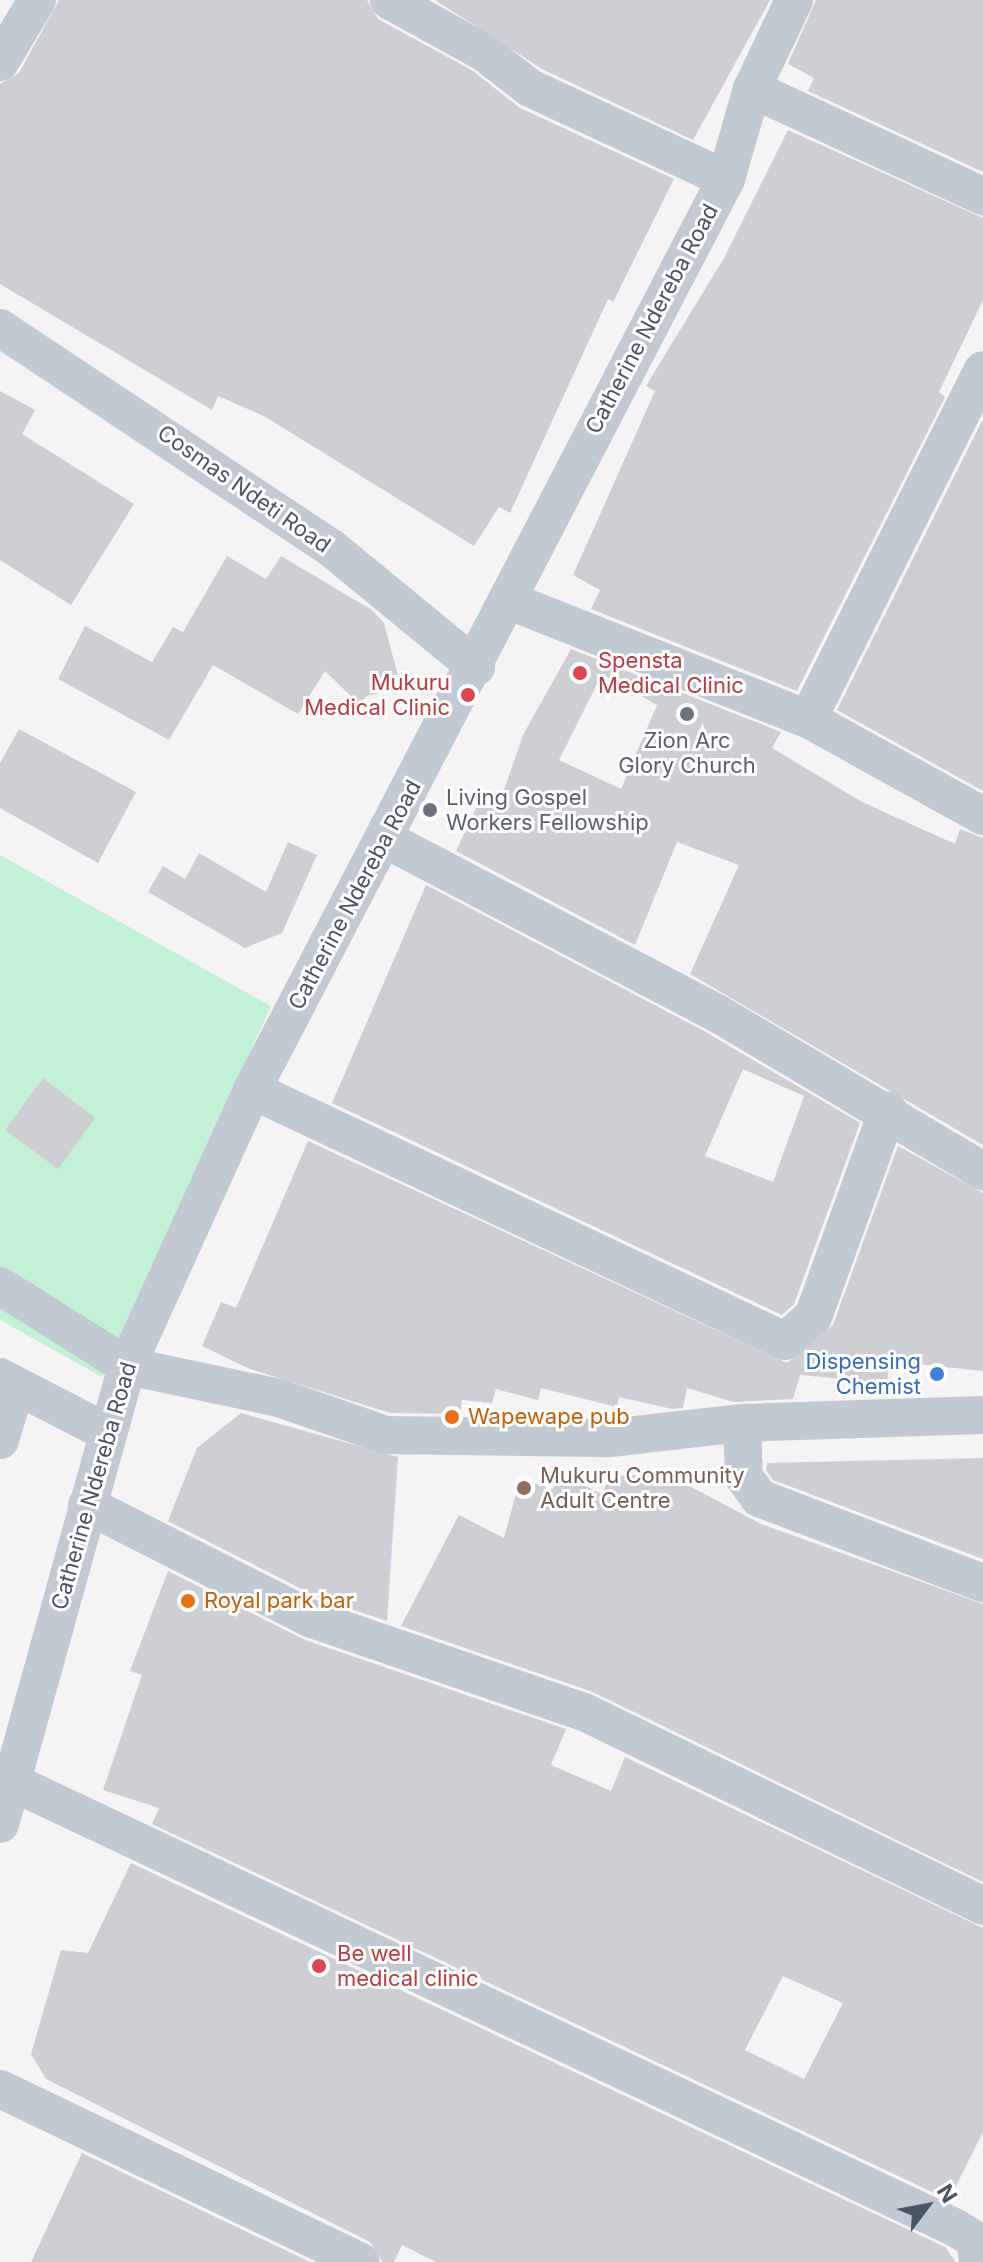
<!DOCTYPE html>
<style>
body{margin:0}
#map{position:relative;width:983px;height:2262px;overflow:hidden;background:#f5f3f3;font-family:Inter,sans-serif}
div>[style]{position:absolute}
.green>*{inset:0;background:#c3f1d5}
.building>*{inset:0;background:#cdcfd5}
.minor>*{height:38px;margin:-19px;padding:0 19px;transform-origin:19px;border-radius:19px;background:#c1cad2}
.dots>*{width:22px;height:22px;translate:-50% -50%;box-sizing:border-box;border:4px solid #fff;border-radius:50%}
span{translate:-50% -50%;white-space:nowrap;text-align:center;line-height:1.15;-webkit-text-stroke:6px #fff;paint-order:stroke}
.street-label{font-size:22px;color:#4a5661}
.health-label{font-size:22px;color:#be3a42}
.left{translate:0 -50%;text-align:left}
.right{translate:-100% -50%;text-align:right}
.worship-label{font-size:22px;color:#5b616d}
.shop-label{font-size:22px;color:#366cbe}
.food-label{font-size:22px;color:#c56008}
.education-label{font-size:22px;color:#785e54}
.north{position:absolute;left:887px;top:2166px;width:80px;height:80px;-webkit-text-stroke:6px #fff;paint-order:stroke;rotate:58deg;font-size:22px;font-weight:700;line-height:32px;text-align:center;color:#4a5661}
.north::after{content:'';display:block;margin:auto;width:28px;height:36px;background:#4a5661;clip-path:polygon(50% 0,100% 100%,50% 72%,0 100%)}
</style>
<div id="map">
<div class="green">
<div style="clip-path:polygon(0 855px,271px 1006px,102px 1377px,0 1320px)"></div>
</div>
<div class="building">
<div style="clip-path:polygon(59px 0,367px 0,378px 19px,473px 71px,520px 108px,674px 179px,613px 302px,608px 299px,510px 513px,499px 507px,474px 546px,264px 416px,218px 396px,212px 410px,0 284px,0 84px,19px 73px)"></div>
<div style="clip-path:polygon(435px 0,770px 0,693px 140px,542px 69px)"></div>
<div style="clip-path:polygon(816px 0,983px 0,983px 172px,808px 91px,814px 78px,788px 64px)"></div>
<div style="clip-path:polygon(788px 130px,983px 218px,983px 300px,939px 392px,945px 397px,797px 691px,591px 609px,600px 590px,573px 575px,655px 391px,646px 386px,724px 258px)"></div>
<div style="clip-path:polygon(0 391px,35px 410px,22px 434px,134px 504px,71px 605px,0 560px)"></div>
<div style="clip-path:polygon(983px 419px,983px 791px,837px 710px)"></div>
<div style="clip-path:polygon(227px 556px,266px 579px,281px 556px,372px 610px,384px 623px,402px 691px,368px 695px,359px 704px,325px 671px,298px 714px,213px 665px,169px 740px,58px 679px,85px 626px,152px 662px,173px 627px,183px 632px)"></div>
<div style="clip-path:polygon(evenodd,571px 649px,781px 732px,772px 748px,862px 802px,955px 844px,960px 829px,983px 838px,983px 1145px,690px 974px,739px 865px,677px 842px,635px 945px,456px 851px,484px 791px,501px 799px,523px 735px,571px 649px,602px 674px,657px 705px,621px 789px,559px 760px,602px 674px)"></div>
<div style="clip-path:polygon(19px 729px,136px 792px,98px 863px,0 808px,0 763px)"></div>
<div style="clip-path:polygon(288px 842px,317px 855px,282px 933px,245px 948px,148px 892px,163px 866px,185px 879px,199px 853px,266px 892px)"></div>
<div style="clip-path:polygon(evenodd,426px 885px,704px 1031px,860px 1123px,794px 1304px,782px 1315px,332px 1103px,426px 885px,743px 1069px,804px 1096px,773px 1182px,705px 1156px,743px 1069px)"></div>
<div style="clip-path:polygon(43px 1078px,95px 1118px,58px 1169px,5px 1130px)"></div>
<div style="clip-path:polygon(308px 1141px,787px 1363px,833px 1325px,898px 1146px,983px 1193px,983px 1371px,890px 1361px,887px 1383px,800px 1375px,793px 1399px,734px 1402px,687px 1388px,683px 1408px,672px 1409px,619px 1397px,617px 1407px,541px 1388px,538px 1400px,496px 1389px,492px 1403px,462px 1400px,460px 1414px,390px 1413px,250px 1369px,202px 1346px,221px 1302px,236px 1308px)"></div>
<div style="clip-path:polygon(241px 1413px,398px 1457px,387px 1621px,321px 1599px,168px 1521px,197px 1448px)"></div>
<div style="clip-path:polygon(983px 1458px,983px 1559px,773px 1480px,766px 1470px,767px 1463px)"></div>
<div style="clip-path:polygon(560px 1474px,602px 1494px,610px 1476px,667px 1474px,761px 1524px,983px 1604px,983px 1882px,593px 1692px,401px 1626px,459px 1515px,504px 1538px,520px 1479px,553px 1489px)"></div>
<div style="clip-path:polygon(evenodd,168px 1571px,305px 1640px,566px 1729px,551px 1765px,611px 1791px,625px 1757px,983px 1928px,983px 2132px,949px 2200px,152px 1824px,159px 1808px,103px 1790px,142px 1675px,130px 1671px,168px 1571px,783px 1976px,843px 2003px,804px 2079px,745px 2050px,783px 1976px)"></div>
<div style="clip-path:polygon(131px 1863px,945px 2247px,956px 2262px,436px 2262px,402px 2245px,394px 2262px,383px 2262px,370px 2242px,46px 2079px,31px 2054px,61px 1950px,88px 1953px)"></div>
<div style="clip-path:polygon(82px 2153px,310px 2262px,31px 2262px)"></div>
</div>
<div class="minor">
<div style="left:389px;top:0;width:110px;rotate:28.9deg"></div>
<div style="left:485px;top:53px;width:57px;rotate:37.9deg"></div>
<div style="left:530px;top:88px;width:216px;rotate:24.9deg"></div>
<div style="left:0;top:62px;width:72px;rotate:-59.2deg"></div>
<div style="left:752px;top:89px;width:255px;rotate:24.9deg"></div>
<div style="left:0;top:328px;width:396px;rotate:33.6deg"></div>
<div style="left:330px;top:547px;width:189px;rotate:39.4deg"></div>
<div style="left:507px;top:600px;width:324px;rotate:21.6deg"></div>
<div style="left:808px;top:719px;width:200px;rotate:29deg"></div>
<div style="left:808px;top:719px;width:390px;rotate:-63.4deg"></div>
<div style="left:385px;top:839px;width:373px;rotate:27.7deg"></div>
<div style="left:715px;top:1012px;width:312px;rotate:30.7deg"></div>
<div style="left:252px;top:1090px;width:589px;rotate:25.22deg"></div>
<div style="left:785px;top:1341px;width:37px;rotate:-41deg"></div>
<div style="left:813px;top:1317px;width:220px;rotate:-70.1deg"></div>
<div style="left:0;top:1286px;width:150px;rotate:32.2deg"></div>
<div style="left:127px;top:1366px;width:155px;rotate:11.9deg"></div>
<div style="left:279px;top:1398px;width:113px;rotate:19.1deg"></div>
<div style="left:386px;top:1435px;width:224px;rotate:0.8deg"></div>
<div style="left:610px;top:1438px;width:133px;rotate:-6.5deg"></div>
<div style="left:742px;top:1423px;width:241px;rotate:-1.9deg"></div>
<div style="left:0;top:1377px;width:122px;rotate:27.4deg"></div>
<div style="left:742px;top:1423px;width:54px;rotate:87.9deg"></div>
<div style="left:744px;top:1477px;width:26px;rotate:54deg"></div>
<div style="left:759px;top:1498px;width:240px;rotate:20.8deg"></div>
<div style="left:0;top:1440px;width:56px;rotate:-73.5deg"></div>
<div style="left:87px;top:1505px;width:252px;rotate:26.9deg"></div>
<div style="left:312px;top:1619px;width:287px;rotate:18.9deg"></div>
<div style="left:584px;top:1712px;width:444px;rotate:25.9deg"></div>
<div style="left:12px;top:1782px;width:1044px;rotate:25.29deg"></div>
<div style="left:956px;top:2228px;width:22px;rotate:32deg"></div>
<div style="left:975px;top:2240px;width:22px;rotate:82deg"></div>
<div style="left:0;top:1824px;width:475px;rotate:-74.5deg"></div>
<div style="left:127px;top:1366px;width:303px;rotate:-65.6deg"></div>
<div style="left:252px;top:1090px;width:1027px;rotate:-62.51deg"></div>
<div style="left:726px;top:179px;width:94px;rotate:-73.9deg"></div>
<div style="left:752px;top:89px;width:98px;rotate:-64.7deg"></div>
<div style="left:0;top:2089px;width:400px;rotate:25.6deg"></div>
</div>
<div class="dots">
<div style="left:580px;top:673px;background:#e0444e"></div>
<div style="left:468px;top:695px;background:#e0444e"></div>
<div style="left:687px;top:714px;background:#6b7280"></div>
<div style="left:430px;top:810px;background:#6b7280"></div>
<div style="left:937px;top:1374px;background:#3f7fe0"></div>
<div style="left:452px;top:1417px;background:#e8710a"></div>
<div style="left:524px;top:1488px;background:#8d6e63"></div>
<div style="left:188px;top:1601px;background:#e8710a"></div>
<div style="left:319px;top:1966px;background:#e0444e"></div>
</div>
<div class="street-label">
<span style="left:652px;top:319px;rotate:-62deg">Catherine Ndereba Road</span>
<span style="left:244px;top:489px;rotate:35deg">Cosmas Ndeti Road</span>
<span style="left:355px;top:895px;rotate:-62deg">Catherine Ndereba Road</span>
<span style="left:94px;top:1486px;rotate:-74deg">Catherine Ndereba Road</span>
</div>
<div class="health-label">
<span class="left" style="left:598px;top:673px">Spensta<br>Medical Clinic</span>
<span class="right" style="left:450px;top:695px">Mukuru<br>Medical Clinic</span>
<span class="left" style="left:337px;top:1966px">Be well<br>medical clinic</span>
</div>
<div class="worship-label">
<span style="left:687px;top:753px">Zion Arc<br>Glory Church</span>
<span class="left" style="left:446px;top:810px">Living Gospel<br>Workers Fellowship</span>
</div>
<div class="shop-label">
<span class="right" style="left:921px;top:1374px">Dispensing<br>Chemist</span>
</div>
<div class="food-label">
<span class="left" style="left:468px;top:1417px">Wapewape pub</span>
<span class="left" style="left:204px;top:1601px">Royal park bar</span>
</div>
<div class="education-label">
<span class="left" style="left:540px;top:1488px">Mukuru Community<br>Adult Centre</span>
</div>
<div class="north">N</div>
</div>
